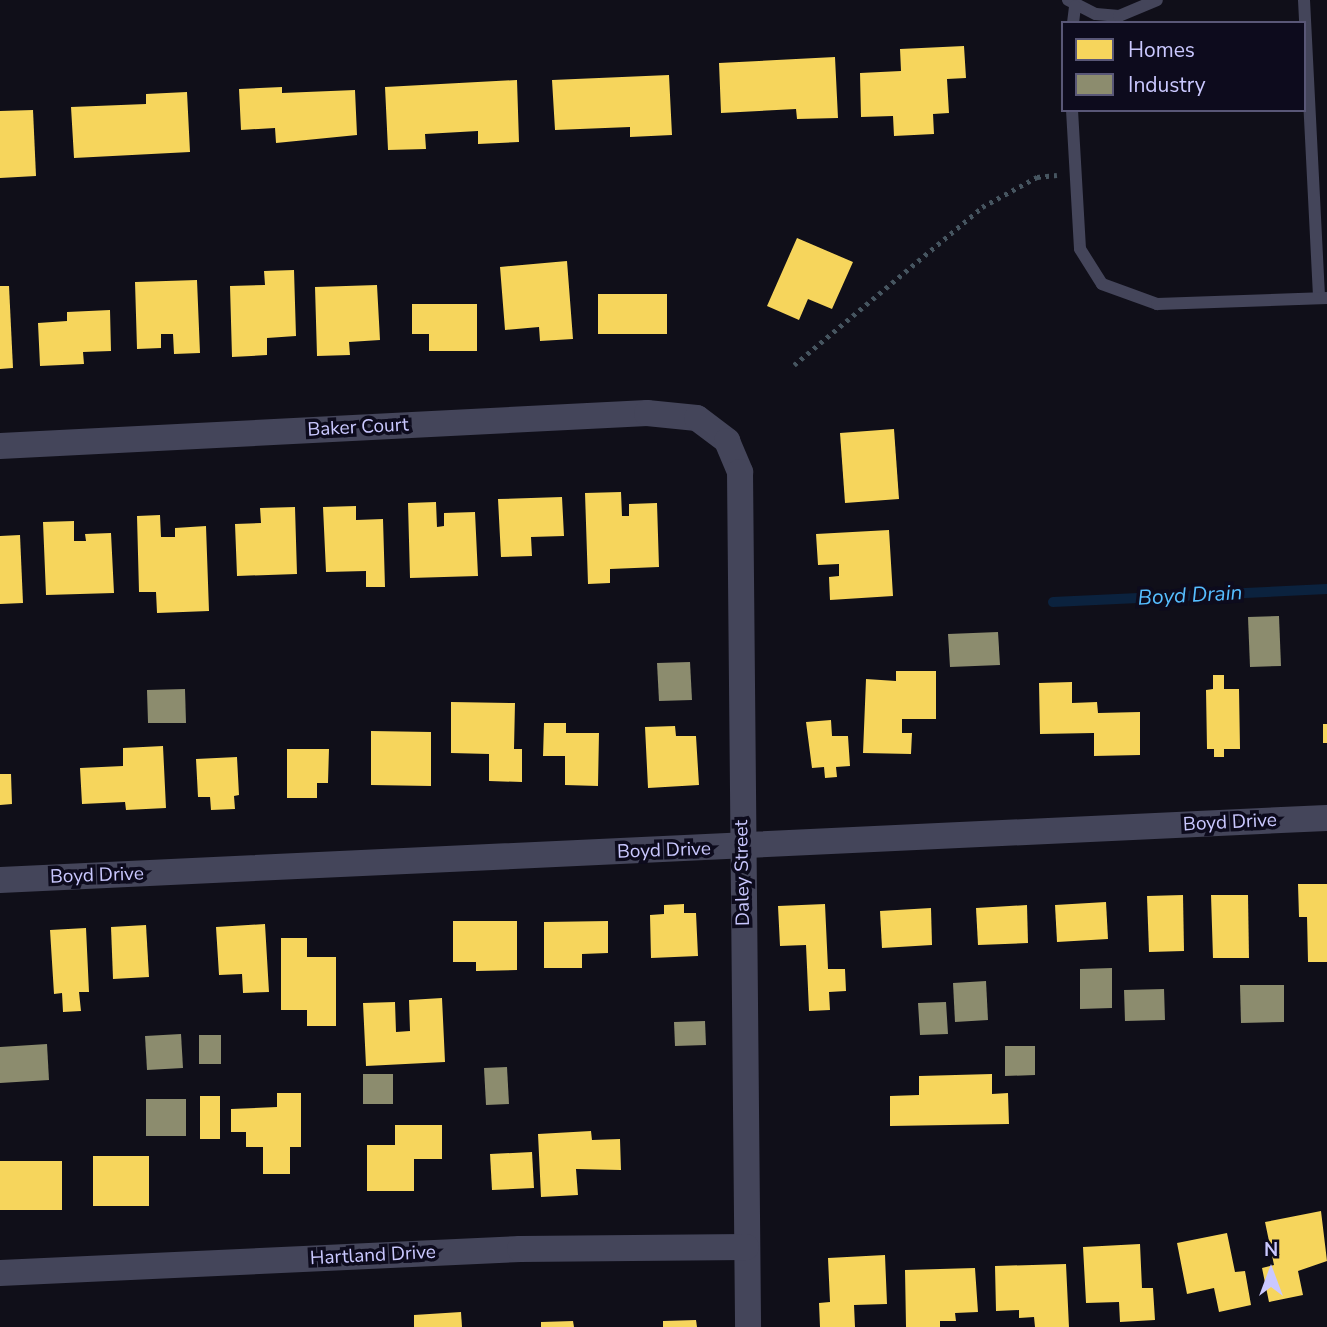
<!DOCTYPE html>
<style>
body{margin:0}
#map{position:relative;width:1327px;height:1327px;overflow:hidden;background:#100f19;font-family:"Nunito Sans",sans-serif}
div>[style]{position:absolute}
.homes>*{inset:0;background:#f6d55c}
.industry>*{inset:0;background:#8c8c6e}
.stream>*{height:10px;margin:-5px;padding:0 5px;transform-origin:5px;border-radius:5px;background:#0b223e}
.path>*{height:4.5px;margin-top:-2.25px;transform-origin:0;background:repeating-linear-gradient(90deg,#465560 0 3.5px,transparent 0 8.5px)}
.service>*{height:12px;margin:-6px;padding:0 6px;transform-origin:6px;border-radius:6px;background:#44455a}
.minor>*{height:26px;margin:-13px;padding:0 13px;transform-origin:13px;border-radius:13px;background:#44455a}
span{translate:-50% -50%;white-space:nowrap;text-align:center;line-height:1.15;-webkit-text-stroke:7px #0d0b1d;paint-order:stroke}
.street-label{font-size:19px;color:#cac8ff}
.water-label{font-size:21px;color:#56beff;font-style:italic}
.legend{position:absolute;left:1061px;top:21px;width:245px;height:91px;box-sizing:border-box;background:#0d0b1d;border:2px solid #595777;margin:0;padding:9px 12px;list-style:none;font-size:21px;color:#cac8ff}
.legend li{display:flex;align-items:center;gap:14px;height:35px}
.legend b{width:35px;border:2px solid #595777}
.north{position:absolute;left:1236px;top:1236px;width:70px;height:70px;-webkit-text-stroke:5px #0d0b1d;paint-order:stroke;rotate:0deg;font-size:19px;font-weight:700;line-height:28px;text-align:center;color:#cac8ff}
.north::after{content:'';display:block;margin:auto;width:24px;height:32px;background:#cac8ff;clip-path:polygon(50% 0,100% 100%,50% 72%,0 100%)}
</style>
<div id="map">
<div class="homes">
<div style="clip-path:polygon(964px 46px,966px 78px,947px 79px,949px 113px,933px 114px,934px 134px,894px 136px,893px 116px,861px 117px,860px 73px,901px 71px,900px 49px)"></div>
<div style="clip-path:polygon(835px 57px,838px 118px,797px 119px,796px 109px,721px 113px,719px 63px)"></div>
<div style="clip-path:polygon(669px 75px,672px 135px,630px 137px,630px 127px,555px 130px,552px 80px)"></div>
<div style="clip-path:polygon(517px 80px,519px 142px,478px 144px,478px 131px,425px 134px,426px 149px,388px 150px,385px 87px)"></div>
<div style="clip-path:polygon(282px 87px,282px 93px,355px 90px,357px 135px,276px 143px,275px 128px,241px 130px,239px 89px)"></div>
<div style="clip-path:polygon(187px 92px,190px 152px,74px 158px,71px 107px,146px 104px,146px 94px)"></div>
<div style="clip-path:polygon(33px 110px,36px 176px,0 178px,0 111px)"></div>
<div style="clip-path:polygon(797px 238px,853px 262px,832px 309px,808px 299px,799px 320px,767px 306px)"></div>
<div style="clip-path:polygon(567px 261px,573px 339px,540px 341px,539px 327px,505px 330px,500px 267px)"></div>
<div style="clip-path:polygon(294px 270px,296px 336px,267px 338px,267px 355px,232px 357px,230px 286px,265px 285px,264px 271px)"></div>
<div style="clip-path:polygon(197px 280px,200px 353px,174px 354px,173px 334px,161px 334px,161px 348px,137px 349px,135px 282px)"></div>
<div style="clip-path:polygon(377px 285px,380px 340px,349px 342px,350px 355px,317px 356px,315px 287px)"></div>
<div style="clip-path:polygon(0 286px,9px 286px,13px 368px,0 369px)"></div>
<div style="clip-path:polygon(598px 294px,667px 294px,667px 334px,598px 334px)"></div>
<div style="clip-path:polygon(412px 304px,477px 304px,477px 351px,429px 351px,429px 334px,412px 334px)"></div>
<div style="clip-path:polygon(110px 310px,111px 351px,83px 352px,84px 364px,40px 366px,38px 323px,67px 321px,67px 312px)"></div>
<div style="clip-path:polygon(894px 429px,899px 499px,845px 503px,840px 433px)"></div>
<div style="clip-path:polygon(621px 492px,622px 516px,629px 516px,629px 504px,657px 503px,659px 567px,610px 569px,610px 583px,588px 584px,585px 493px)"></div>
<div style="clip-path:polygon(562px 497px,564px 536px,531px 537px,532px 556px,501px 557px,498px 499px)"></div>
<div style="clip-path:polygon(436px 502px,437px 527px,444px 526px,444px 513px,475px 512px,478px 576px,410px 578px,408px 503px)"></div>
<div style="clip-path:polygon(356px 506px,356px 520px,383px 519px,385px 587px,366px 587px,366px 571px,326px 572px,323px 507px)"></div>
<div style="clip-path:polygon(295px 507px,297px 574px,237px 576px,235px 524px,261px 523px,260px 508px)"></div>
<div style="clip-path:polygon(160px 515px,161px 537px,175px 537px,175px 528px,206px 526px,209px 611px,157px 613px,156px 592px,139px 592px,137px 516px)"></div>
<div style="clip-path:polygon(74px 521px,74px 541px,86px 541px,85px 534px,111px 533px,114px 593px,46px 595px,43px 522px)"></div>
<div style="clip-path:polygon(889px 530px,893px 596px,830px 600px,829px 577px,839px 576px,839px 564px,818px 565px,816px 534px)"></div>
<div style="clip-path:polygon(20px 535px,23px 603px,0 604px,0 536px)"></div>
<div style="clip-path:polygon(896px 671px,936px 671px,936px 719px,902px 719px,902px 733px,912px 733px,911px 754px,863px 753px,866px 679px,896px 681px)"></div>
<div style="clip-path:polygon(1213px 675px,1224px 675px,1224px 689px,1239px 689px,1240px 749px,1224px 749px,1224px 757px,1214px 757px,1214px 749px,1207px 749px,1206px 690px,1213px 689px)"></div>
<div style="clip-path:polygon(1072px 682px,1072px 703px,1097px 702px,1098px 713px,1140px 712px,1140px 755px,1094px 756px,1094px 733px,1040px 734px,1039px 683px)"></div>
<div style="clip-path:polygon(451px 702px,515px 703px,514px 749px,522px 749px,522px 782px,489px 781px,489px 754px,451px 753px)"></div>
<div style="clip-path:polygon(831px 720px,832px 736px,848px 736px,850px 766px,836px 767px,837px 777px,825px 778px,824px 767px,812px 768px,806px 722px)"></div>
<div style="clip-path:polygon(544px 723px,566px 723px,566px 733px,599px 733px,598px 786px,565px 785px,565px 756px,543px 756px)"></div>
<div style="clip-path:polygon(1323px 724px,1327px 724px,1327px 743px,1323px 743px)"></div>
<div style="clip-path:polygon(675px 726px,676px 736px,696px 736px,699px 785px,648px 788px,645px 727px)"></div>
<div style="clip-path:polygon(371px 731px,431px 732px,431px 786px,371px 785px)"></div>
<div style="clip-path:polygon(163px 746px,166px 808px,126px 810px,125px 802px,82px 804px,80px 768px,123px 766px,123px 748px)"></div>
<div style="clip-path:polygon(287px 749px,329px 749px,328px 783px,317px 783px,317px 798px,287px 798px)"></div>
<div style="clip-path:polygon(237px 757px,239px 795px,234px 796px,235px 809px,211px 810px,210px 797px,198px 797px,196px 759px)"></div>
<div style="clip-path:polygon(0 774px,11px 774px,12px 804px,0 805px)"></div>
<div style="clip-path:polygon(1298px 884px,1327px 884px,1327px 962px,1308px 962px,1307px 917px,1299px 917px)"></div>
<div style="clip-path:polygon(1183px 895px,1184px 951px,1149px 952px,1147px 896px)"></div>
<div style="clip-path:polygon(1211px 895px,1248px 895px,1249px 958px,1213px 958px)"></div>
<div style="clip-path:polygon(1106px 902px,1108px 939px,1057px 942px,1055px 905px)"></div>
<div style="clip-path:polygon(684px 904px,684px 913px,696px 913px,698px 956px,651px 958px,650px 915px,664px 914px,664px 905px)"></div>
<div style="clip-path:polygon(825px 904px,828px 969px,845px 969px,846px 991px,829px 992px,830px 1010px,809px 1011px,806px 945px,780px 946px,778px 906px)"></div>
<div style="clip-path:polygon(1027px 905px,1028px 943px,978px 945px,976px 908px)"></div>
<div style="clip-path:polygon(931px 908px,932px 945px,882px 948px,880px 911px)"></div>
<div style="clip-path:polygon(453px 921px,517px 921px,517px 970px,476px 971px,476px 962px,453px 962px)"></div>
<div style="clip-path:polygon(608px 921px,608px 953px,582px 954px,582px 968px,544px 968px,544px 922px)"></div>
<div style="clip-path:polygon(265px 924px,269px 992px,243px 993px,242px 974px,219px 975px,216px 927px)"></div>
<div style="clip-path:polygon(146px 925px,149px 977px,113px 979px,111px 927px)"></div>
<div style="clip-path:polygon(86px 928px,89px 992px,79px 992px,81px 1011px,63px 1012px,62px 993px,54px 994px,50px 930px)"></div>
<div style="clip-path:polygon(281px 938px,307px 938px,307px 957px,336px 957px,336px 1026px,307px 1026px,307px 1010px,281px 1010px)"></div>
<div style="clip-path:polygon(442px 998px,445px 1062px,366px 1066px,363px 1003px,395px 1002px,396px 1032px,410px 1031px,409px 1000px)"></div>
<div style="clip-path:polygon(992px 1074px,992px 1094px,1008px 1093px,1009px 1124px,890px 1126px,890px 1096px,919px 1095px,919px 1076px)"></div>
<div style="clip-path:polygon(277px 1093px,301px 1093px,301px 1147px,290px 1147px,290px 1174px,263px 1174px,263px 1147px,246px 1147px,246px 1132px,231px 1132px,231px 1109px,277px 1107px)"></div>
<div style="clip-path:polygon(200px 1096px,220px 1096px,220px 1139px,200px 1139px)"></div>
<div style="clip-path:polygon(395px 1125px,442px 1125px,442px 1159px,414px 1159px,414px 1191px,367px 1191px,367px 1145px,395px 1145px)"></div>
<div style="clip-path:polygon(591px 1131px,592px 1140px,620px 1139px,621px 1170px,576px 1169px,578px 1195px,541px 1197px,538px 1134px)"></div>
<div style="clip-path:polygon(532px 1152px,534px 1188px,492px 1190px,490px 1154px)"></div>
<div style="clip-path:polygon(93px 1156px,149px 1156px,149px 1206px,93px 1206px)"></div>
<div style="clip-path:polygon(0 1161px,62px 1161px,62px 1210px,0 1210px)"></div>
<div style="clip-path:polygon(1321px 1211px,1327px 1261px,1298px 1271px,1303px 1295px,1269px 1302px,1262px 1268px,1274px 1265px,1265px 1222px)"></div>
<div style="clip-path:polygon(1227px 1233px,1235px 1272px,1245px 1271px,1251px 1305px,1219px 1312px,1214px 1288px,1187px 1294px,1177px 1243px)"></div>
<div style="clip-path:polygon(1140px 1244px,1142px 1288px,1153px 1288px,1155px 1320px,1120px 1322px,1119px 1302px,1086px 1303px,1083px 1247px)"></div>
<div style="clip-path:polygon(885px 1255px,887px 1304px,854px 1305px,855px 1327px,820px 1327px,819px 1303px,830px 1302px,828px 1258px)"></div>
<div style="clip-path:polygon(1066px 1264px,1069px 1327px,1035px 1327px,1034px 1317px,1019px 1318px,1019px 1310px,996px 1311px,995px 1266px)"></div>
<div style="clip-path:polygon(975px 1268px,978px 1312px,955px 1313px,956px 1321px,940px 1321px,940px 1327px,906px 1327px,905px 1270px)"></div>
<div style="clip-path:polygon(461px 1312px,462px 1327px,414px 1327px,414px 1315px)"></div>
<div style="clip-path:polygon(696px 1320px,697px 1327px,663px 1327px,663px 1321px)"></div>
<div style="clip-path:polygon(573px 1321px,574px 1327px,541px 1327px,541px 1322px)"></div>
</div>
<div class="industry">
<div style="clip-path:polygon(1279px 616px,1281px 666px,1250px 667px,1248px 617px)"></div>
<div style="clip-path:polygon(998px 632px,1000px 665px,950px 667px,948px 634px)"></div>
<div style="clip-path:polygon(690px 662px,692px 700px,659px 701px,657px 663px)"></div>
<div style="clip-path:polygon(185px 689px,186px 723px,148px 723px,147px 690px)"></div>
<div style="clip-path:polygon(1112px 968px,1112px 1008px,1080px 1009px,1080px 969px)"></div>
<div style="clip-path:polygon(986px 981px,988px 1020px,955px 1022px,953px 983px)"></div>
<div style="clip-path:polygon(1240px 985px,1284px 985px,1284px 1022px,1241px 1023px)"></div>
<div style="clip-path:polygon(1164px 989px,1165px 1020px,1125px 1021px,1124px 990px)"></div>
<div style="clip-path:polygon(946px 1002px,948px 1034px,920px 1035px,918px 1003px)"></div>
<div style="clip-path:polygon(705px 1021px,706px 1045px,675px 1046px,674px 1022px)"></div>
<div style="clip-path:polygon(181px 1034px,183px 1068px,147px 1070px,145px 1036px)"></div>
<div style="clip-path:polygon(199px 1035px,221px 1035px,221px 1064px,199px 1064px)"></div>
<div style="clip-path:polygon(47px 1044px,49px 1080px,0 1083px,0 1047px)"></div>
<div style="clip-path:polygon(1005px 1046px,1035px 1046px,1035px 1075px,1005px 1076px)"></div>
<div style="clip-path:polygon(507px 1067px,509px 1104px,486px 1105px,484px 1068px)"></div>
<div style="clip-path:polygon(363px 1074px,393px 1074px,393px 1104px,363px 1104px)"></div>
<div style="clip-path:polygon(146px 1099px,186px 1099px,186px 1136px,146px 1136px)"></div>
</div>
<div class="stream">
<div style="left:1053px;top:602px;width:274px;rotate:-2.7deg"></div>
</div>
<div class="path">
<div style="left:794px;top:365px;width:246px;rotate:-40deg"></div>
<div style="left:982px;top:207px;width:63px;rotate:-28.6deg"></div>
<div style="left:1037px;top:177px;width:20px;rotate:-6deg"></div>
</div>
<div class="service">
<div style="left:1068px;top:0;width:31px;rotate:27deg"></div>
<div style="left:1096px;top:14px;width:23px;rotate:5deg"></div>
<div style="left:1119px;top:16px;width:41px;rotate:-22.8deg"></div>
<div style="left:1304px;top:0;width:298px;rotate:87.1deg"></div>
<div style="left:1073px;top:23px;width:17px;rotate:-83deg"></div>
<div style="left:1072px;top:110px;width:139px;rotate:86.7deg"></div>
<div style="left:1080px;top:249px;width:41px;rotate:57.8deg"></div>
<div style="left:1102px;top:284px;width:59px;rotate:20deg"></div>
<div style="left:1157px;top:304px;width:170px;rotate:-2deg"></div>
</div>
<div class="minor">
<div style="left:0;top:446px;width:648px;rotate:-2.92deg"></div>
<div style="left:647px;top:413px;width:50px;rotate:5.7deg"></div>
<div style="left:697px;top:418px;width:38px;rotate:37deg"></div>
<div style="left:727px;top:441px;width:34px;rotate:67deg"></div>
<div style="left:740px;top:472px;width:855px;rotate:89.46deg"></div>
<div style="left:0;top:880px;width:1328px;rotate:-2.68deg"></div>
<div style="left:0;top:1273px;width:521px;rotate:-2.64deg"></div>
<div style="left:520px;top:1249px;width:226px;rotate:-0.5deg"></div>
</div>
<div class="street-label">
<span style="left:358px;top:428px;rotate:-3deg">Baker Court</span>
<span style="left:1230px;top:823px;rotate:-3deg">Boyd Drive</span>
<span style="left:664px;top:851px;rotate:-2deg">Boyd Drive</span>
<span style="left:743px;top:873px;rotate:-91deg">Daley Street</span>
<span style="left:97px;top:876px;rotate:-2deg">Boyd Drive</span>
<span style="left:373px;top:1256px;rotate:-3deg">Hartland Drive</span>
</div>
<div class="water-label">
<span style="left:1190px;top:595px;rotate:-3deg">Boyd Drain</span>
</div>
<ul class="legend">
<li><b style="height:19px;background:#f6d55c"></b>Homes</li>
<li><b style="height:19px;background:#8c8c6e"></b>Industry</li>
</ul>
<div class="north">N</div>
</div>
